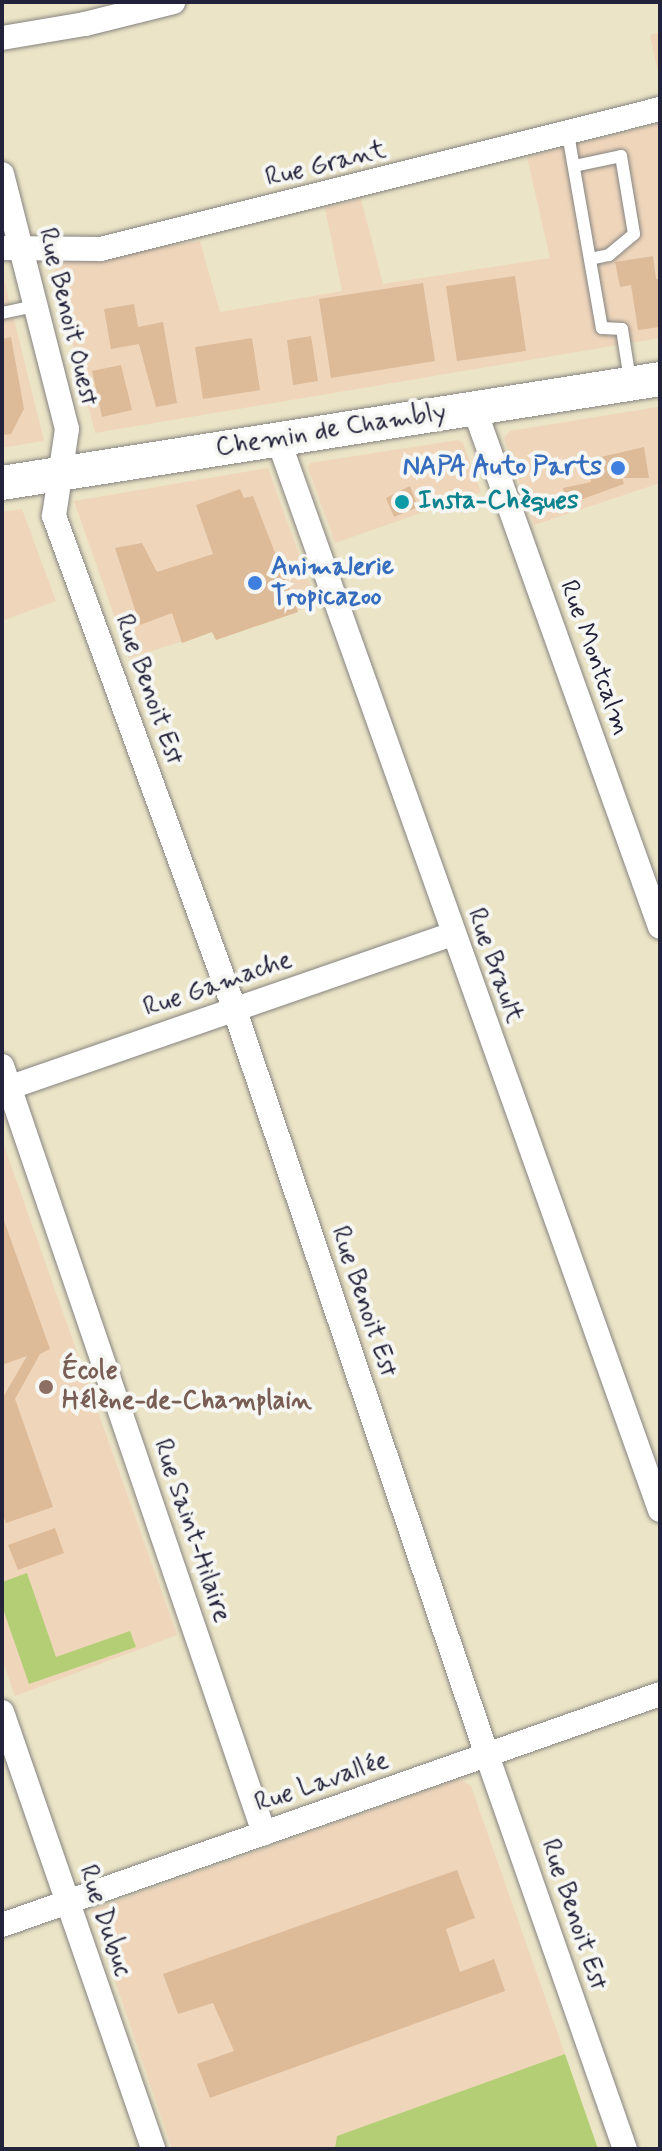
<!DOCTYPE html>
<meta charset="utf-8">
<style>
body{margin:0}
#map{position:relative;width:662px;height:2151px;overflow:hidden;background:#ebe4c6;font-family:Mynerve,sans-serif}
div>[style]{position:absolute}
.built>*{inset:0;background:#efd6bb}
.green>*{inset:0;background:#b3ce74}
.building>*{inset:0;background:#ddba98}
.roads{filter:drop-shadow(0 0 2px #868380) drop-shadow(0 0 2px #868380)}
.lane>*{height:12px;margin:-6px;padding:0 6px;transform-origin:6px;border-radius:6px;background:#fff}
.street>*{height:24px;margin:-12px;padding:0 12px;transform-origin:12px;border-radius:12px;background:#fff}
.secondary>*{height:34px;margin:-17px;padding:0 17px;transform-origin:17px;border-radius:17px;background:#fff}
.dots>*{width:22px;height:22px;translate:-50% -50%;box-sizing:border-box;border:4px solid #f6f6f2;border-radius:50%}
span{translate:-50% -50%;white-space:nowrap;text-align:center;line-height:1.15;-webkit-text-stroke:8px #f6f6f2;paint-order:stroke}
.street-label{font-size:26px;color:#22223b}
.shop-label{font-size:26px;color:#366cbe;font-weight:700}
.right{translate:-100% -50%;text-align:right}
.left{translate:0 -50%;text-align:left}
.culture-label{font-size:26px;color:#0d838f;font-weight:700}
.education-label{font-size:26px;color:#785e54;font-weight:700}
.frame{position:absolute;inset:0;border:4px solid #22223b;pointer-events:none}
</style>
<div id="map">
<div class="built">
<div style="clip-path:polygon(660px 32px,660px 82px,650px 35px)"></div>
<div style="clip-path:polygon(660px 123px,660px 338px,95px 433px,54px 271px,61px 263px,200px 241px,220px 312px,342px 291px,325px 208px,361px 199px,383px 284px,550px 258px,527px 157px)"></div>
<div style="clip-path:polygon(2px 271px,44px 441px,2px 448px)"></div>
<div style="clip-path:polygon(657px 407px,660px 409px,660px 483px,534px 525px,504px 438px,510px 431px)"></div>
<div style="clip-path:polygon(458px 440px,463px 443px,481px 492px,335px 543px,308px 468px,310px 463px)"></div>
<div style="clip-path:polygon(268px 468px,317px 604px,216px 640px,212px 632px,129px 658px,74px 501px)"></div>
<div style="clip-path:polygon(22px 509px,56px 601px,2px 621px,2px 512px)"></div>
<div style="clip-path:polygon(2px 1140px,177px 1635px,15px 1696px,2px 1659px)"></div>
<div style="clip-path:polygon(460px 1779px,471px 1786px,565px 2054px,338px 2136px,335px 2149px,172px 2149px,91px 1910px)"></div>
</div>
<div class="green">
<div style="clip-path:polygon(27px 1573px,56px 1657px,130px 1631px,136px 1647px,29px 1684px,2px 1606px,2px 1582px)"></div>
<div style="clip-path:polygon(565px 2054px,598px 2149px,335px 2149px,337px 2136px)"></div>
</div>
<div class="building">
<div style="clip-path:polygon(653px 256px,656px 279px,660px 279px,660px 327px,638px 330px,631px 285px,620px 287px,615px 262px)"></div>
<div style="clip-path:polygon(515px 276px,526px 351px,457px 361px,446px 286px)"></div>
<div style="clip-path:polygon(423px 283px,435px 361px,331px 378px,319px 299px)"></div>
<div style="clip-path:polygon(134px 304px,138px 327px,163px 322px,177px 403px,156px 407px,139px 344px,111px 349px,104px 309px)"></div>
<div style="clip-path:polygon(311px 336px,318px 381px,293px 385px,287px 340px)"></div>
<div style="clip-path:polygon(11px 337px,24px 409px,11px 434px,2px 435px,2px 339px)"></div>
<div style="clip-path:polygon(252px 338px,260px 390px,203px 399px,195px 347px)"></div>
<div style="clip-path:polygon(121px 365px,132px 410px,102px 417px,92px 371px)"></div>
<div style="clip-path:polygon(644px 447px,649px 478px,622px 478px,624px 484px,566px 505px,563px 488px,591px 482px,588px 460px)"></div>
<div style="clip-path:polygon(410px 486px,418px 507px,394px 517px,386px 498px)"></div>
<div style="clip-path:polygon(240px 489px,244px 498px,253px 496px,298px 612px,216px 640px,212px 632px,182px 643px,172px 613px,140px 625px,115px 548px,142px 543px,157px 572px,213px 554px,196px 505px)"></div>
<div style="clip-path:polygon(2px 1215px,50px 1349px,40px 1354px,15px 1399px,53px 1507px,6px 1523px,2px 1513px,2px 1399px,27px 1356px,2px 1365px)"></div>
<div style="clip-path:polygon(55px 1528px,64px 1553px,18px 1570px,8px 1545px)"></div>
<div style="clip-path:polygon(457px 1870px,475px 1918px,446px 1929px,460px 1972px,494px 1959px,505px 1991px,210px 2098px,197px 2064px,234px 2051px,213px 2003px,178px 2014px,163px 1974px)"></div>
</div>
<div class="roads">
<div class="lane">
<div style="left:568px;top:134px;width:197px;rotate:80.1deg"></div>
<div style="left:602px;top:328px;width:20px;rotate:3deg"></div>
<div style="left:622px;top:329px;width:52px;rotate:81.1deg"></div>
<div style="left:574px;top:166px;width:48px;rotate:-12deg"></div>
<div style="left:621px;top:156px;width:79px;rotate:80.5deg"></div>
<div style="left:634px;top:234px;width:33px;rotate:140deg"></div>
<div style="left:609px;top:255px;width:19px;rotate:168deg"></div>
<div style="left:2px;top:313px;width:35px;rotate:-12deg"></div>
</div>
<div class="street">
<div style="left:2px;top:38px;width:84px;rotate:-9.6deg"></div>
<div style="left:85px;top:24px;width:91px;rotate:-14deg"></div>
<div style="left:2px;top:174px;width:263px;rotate:75.7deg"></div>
<div style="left:67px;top:429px;width:88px;rotate:98.5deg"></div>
<div style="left:54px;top:516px;width:524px;rotate:69.9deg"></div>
<div style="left:234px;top:1008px;width:789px;rotate:71.29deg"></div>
<div style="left:487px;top:1755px;width:417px;rotate:70.7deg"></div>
<div style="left:2px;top:248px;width:99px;rotate:0.6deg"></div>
<div style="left:101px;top:249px;width:576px;rotate:-14.06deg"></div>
<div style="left:474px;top:408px;width:551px;rotate:70.28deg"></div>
<div style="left:278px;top:439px;width:1137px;rotate:70.37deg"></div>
<div style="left:2px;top:1066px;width:811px;rotate:71.14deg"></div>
<div style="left:2px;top:1090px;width:477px;rotate:-19.1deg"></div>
<div style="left:2px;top:1712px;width:462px;rotate:70.9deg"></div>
<div style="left:2px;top:1925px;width:697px;rotate:-19.34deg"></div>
</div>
<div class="secondary">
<div style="left:2px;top:483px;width:666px;rotate:-8.98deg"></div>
</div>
</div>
<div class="dots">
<div style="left:618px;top:468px;background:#3f7fe0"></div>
<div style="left:402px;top:502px;background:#0f9aa8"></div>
<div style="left:255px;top:583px;background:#3f7fe0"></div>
<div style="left:46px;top:1387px;background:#8d6e63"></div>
</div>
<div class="street-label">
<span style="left:326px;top:165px;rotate:-14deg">Rue Grant</span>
<span style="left:67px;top:317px;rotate:76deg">Rue Benoit Ouest</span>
<span style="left:331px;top:431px;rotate:-9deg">Chemin de Chambly</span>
<span style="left:594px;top:658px;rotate:70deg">Rue Montcalm</span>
<span style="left:148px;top:690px;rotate:70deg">Rue Benoit Est</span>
<span style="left:494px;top:966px;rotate:70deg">Rue Brault</span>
<span style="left:218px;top:985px;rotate:-19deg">Rue Gamache</span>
<span style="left:363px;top:1302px;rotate:71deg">Rue Benoit Est</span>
<span style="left:191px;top:1531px;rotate:71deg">Rue Saint-Hilaire</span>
<span style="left:322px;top:1783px;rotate:-19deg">Rue Lavallée</span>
<span style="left:573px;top:1915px;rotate:71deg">Rue Benoit Est</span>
<span style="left:104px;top:1921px;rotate:71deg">Rue Dubuc</span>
</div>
<div class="shop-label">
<span class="right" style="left:602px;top:468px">NAPA Auto Parts</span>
<span class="left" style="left:271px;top:583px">Animalerie<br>Tropicazoo</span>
</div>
<div class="culture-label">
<span class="left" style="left:418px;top:502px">Insta-Chèques</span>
</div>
<div class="education-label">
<span class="left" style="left:62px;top:1387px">École<br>Hélène-de-Champlain</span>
</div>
<div class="frame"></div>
</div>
